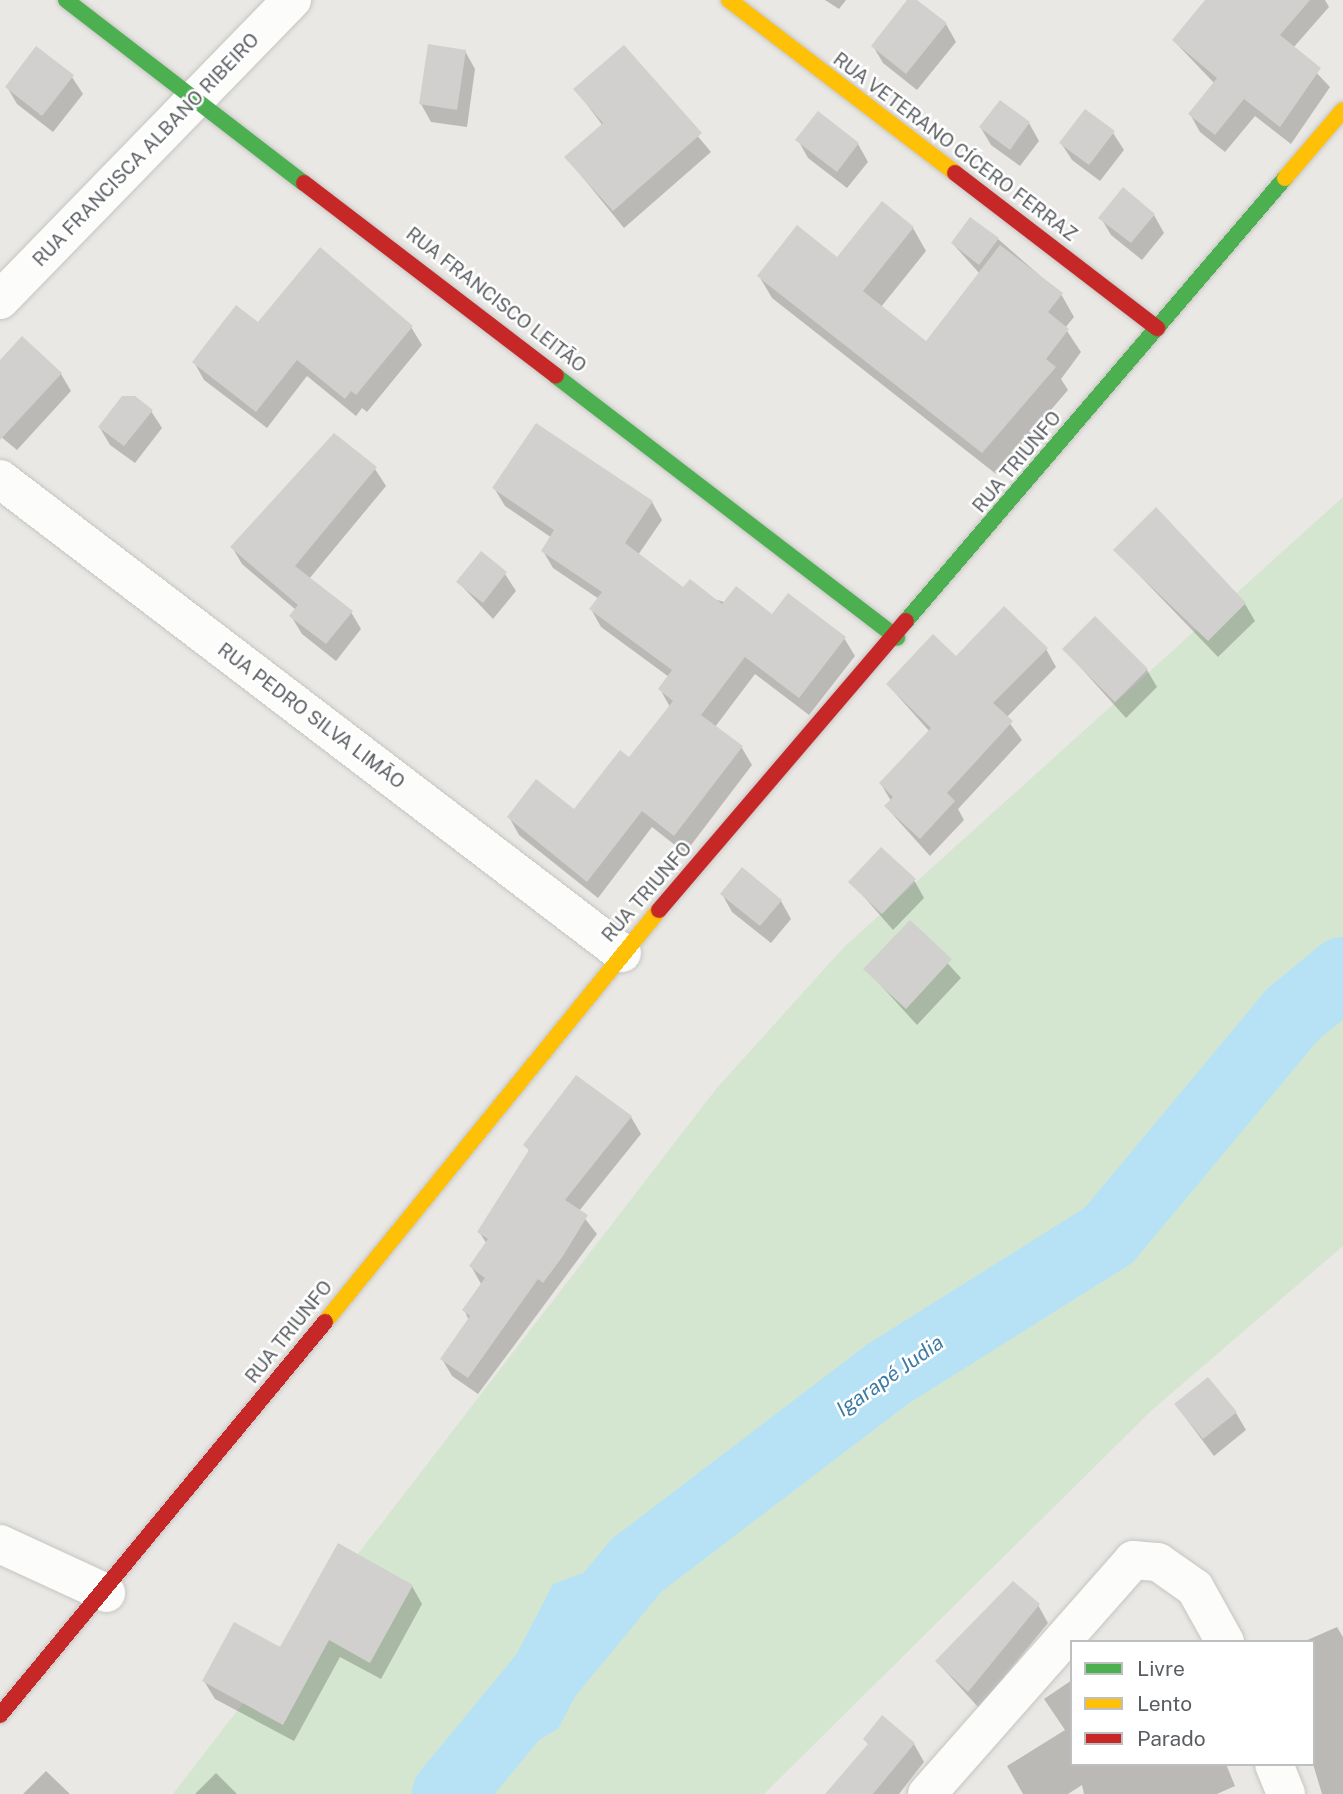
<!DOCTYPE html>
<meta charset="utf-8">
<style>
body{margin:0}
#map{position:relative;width:1343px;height:1794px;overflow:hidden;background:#eae8e4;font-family:"Public Sans",sans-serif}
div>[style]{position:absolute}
.green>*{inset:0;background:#d4e6cf}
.water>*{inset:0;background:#b7e2f6}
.shadow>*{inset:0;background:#0003}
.river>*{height:72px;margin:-36px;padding:0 36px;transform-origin:36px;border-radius:36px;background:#b7e2f6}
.building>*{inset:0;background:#d2d0ce}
.roads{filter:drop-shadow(0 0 2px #c5c5c4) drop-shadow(0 0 2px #c5c5c4)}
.street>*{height:38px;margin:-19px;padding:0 19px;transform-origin:19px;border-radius:19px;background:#fcfcfb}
.fast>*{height:16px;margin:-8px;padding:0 8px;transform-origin:8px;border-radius:8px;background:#4caf50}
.slow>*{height:16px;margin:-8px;padding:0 8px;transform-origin:8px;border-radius:8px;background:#ffc107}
.jam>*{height:16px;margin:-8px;padding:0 8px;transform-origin:8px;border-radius:8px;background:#c62828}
span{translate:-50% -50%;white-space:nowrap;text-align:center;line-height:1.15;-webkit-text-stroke:5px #fff;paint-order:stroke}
.street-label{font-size:19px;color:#5a5e62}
.water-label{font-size:21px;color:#3d7ba5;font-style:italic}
.legend{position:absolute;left:1070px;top:1640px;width:245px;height:126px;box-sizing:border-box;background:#fff;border:2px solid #bdbfc0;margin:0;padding:9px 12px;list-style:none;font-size:21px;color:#5a5e62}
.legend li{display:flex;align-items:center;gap:14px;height:35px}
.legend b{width:35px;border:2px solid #bdbfc0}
</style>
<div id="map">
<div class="green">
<div style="clip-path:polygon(1343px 497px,1343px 1246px,1152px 1410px,764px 1794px,173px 1794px,716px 1089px,844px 947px)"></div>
</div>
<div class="water">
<div style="clip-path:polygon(580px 1574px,602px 1578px,633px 1605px,630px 1619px,596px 1656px,558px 1729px,492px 1766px,471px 1794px,438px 1791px,449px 1766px,477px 1754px,496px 1731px,513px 1661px,553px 1584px)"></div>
</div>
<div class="shadow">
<div style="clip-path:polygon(825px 0,846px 0,839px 9px)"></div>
<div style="clip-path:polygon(909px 0,946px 24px,956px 42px,917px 90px,883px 63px,873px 46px)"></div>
<div style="clip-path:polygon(1207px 0,1325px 0,1329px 7px,1293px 48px,1330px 87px,1291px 144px,1255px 116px,1225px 152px,1200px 132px,1190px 114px,1215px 84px,1174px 41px)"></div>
<div style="clip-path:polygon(624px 48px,711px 152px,624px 228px,566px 157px,603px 126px,576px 90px)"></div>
<div style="clip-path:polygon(465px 51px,475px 69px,467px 127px,431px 122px,421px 104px)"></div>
<div style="clip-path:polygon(72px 77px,83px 94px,53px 132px,17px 104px,7px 87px)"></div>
<div style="clip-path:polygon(819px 113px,858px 144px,868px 162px,847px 188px,808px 158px,798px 140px)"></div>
<div style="clip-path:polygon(1029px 123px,1039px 141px,1020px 166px,991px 145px,981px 128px)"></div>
<div style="clip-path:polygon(1113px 133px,1124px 150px,1100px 181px,1072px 160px,1061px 143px)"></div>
<div style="clip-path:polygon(882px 203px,913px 228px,926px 251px,881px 307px,927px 343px,980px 274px,953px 244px,998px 239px,1061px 294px,1074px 317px,1065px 328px,1081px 352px,1061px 379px,1068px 390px,996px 474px,772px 298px,759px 276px,837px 259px)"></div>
<div style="clip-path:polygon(1154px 215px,1164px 233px,1142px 260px,1111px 235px,1101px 218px)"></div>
<div style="clip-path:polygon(258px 324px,411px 327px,422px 345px,367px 412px,362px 408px,356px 416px,307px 376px,267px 428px,204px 380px,194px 362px)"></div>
<div style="clip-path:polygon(0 362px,61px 374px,71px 391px,17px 450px,0 436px)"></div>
<div style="clip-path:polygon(151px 411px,162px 428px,135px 463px,110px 445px,100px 428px)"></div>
<div style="clip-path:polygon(375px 469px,386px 486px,309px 579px,351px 612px,361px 629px,336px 661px,302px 634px,291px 616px,296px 610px,242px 564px,232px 547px)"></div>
<div style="clip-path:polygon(494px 488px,652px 502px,662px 520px,638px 555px,684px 590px,844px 638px,855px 656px,809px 715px,755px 674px,715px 727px,742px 748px,752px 765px,685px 853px,652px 827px,598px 898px,519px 835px,509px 817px,574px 811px,629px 760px,670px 707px,660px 689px,669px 677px,601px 627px,591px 609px,599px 599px,553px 568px,543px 551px,552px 538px,505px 506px)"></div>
<div style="clip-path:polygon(1115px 550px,1245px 604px,1255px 621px,1218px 657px)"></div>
<div style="clip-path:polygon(505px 574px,516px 591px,493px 619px,458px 582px)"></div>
<div style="clip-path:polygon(1046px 649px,1056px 667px,1006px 718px,1022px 740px,958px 809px,964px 820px,930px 856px,886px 807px,891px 801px,881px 784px,930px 732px,888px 685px,956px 658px)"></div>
<div style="clip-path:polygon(1064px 649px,1147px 670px,1157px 687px,1126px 718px)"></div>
<div style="clip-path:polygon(742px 870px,781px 901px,791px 919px,771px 943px,732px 912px,722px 894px)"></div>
<div style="clip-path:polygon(914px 880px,924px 898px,893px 930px,851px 882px)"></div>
<div style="clip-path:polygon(910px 922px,961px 978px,917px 1025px,866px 969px)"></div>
<div style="clip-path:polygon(631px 1117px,641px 1134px,579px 1211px,597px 1234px,478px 1394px,452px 1376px,442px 1359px,469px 1320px,464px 1310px,481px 1284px,471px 1266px,487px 1244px,479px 1232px,530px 1152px,525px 1145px)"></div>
<div style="clip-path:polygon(1176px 1405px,1236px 1413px,1246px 1430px,1214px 1456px)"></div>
<div style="clip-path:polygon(412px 1586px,422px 1604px,381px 1679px,340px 1657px,294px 1741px,215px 1699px,204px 1681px)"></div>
<div style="clip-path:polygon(1038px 1605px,1048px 1623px,979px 1708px,937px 1662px)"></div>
<div style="clip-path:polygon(1337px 1627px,1343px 1637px,1343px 1794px,1322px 1794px,1313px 1764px,1313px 1642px,1303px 1642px)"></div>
<div style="clip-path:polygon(1072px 1680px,1072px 1764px,1226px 1764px,1235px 1786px,1217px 1794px,1084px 1794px,1082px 1785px,1068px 1794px,1023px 1794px,1007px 1766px,1065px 1730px,1044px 1699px)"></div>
<div style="clip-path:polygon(865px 1739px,914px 1744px,924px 1762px,899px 1794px,827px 1794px,869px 1746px)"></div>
<div style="clip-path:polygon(46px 1771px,70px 1794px,23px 1794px)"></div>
<div style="clip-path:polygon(216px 1773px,237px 1794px,195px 1794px)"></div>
</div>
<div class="river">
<div style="left:448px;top:1794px;width:297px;rotate:-50.5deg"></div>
<div style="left:637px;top:1565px;width:313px;rotate:-37.3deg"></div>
<div style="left:886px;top:1375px;width:262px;rotate:-32.1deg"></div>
<div style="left:1108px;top:1236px;width:288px;rotate:-50.2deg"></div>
<div style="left:1292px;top:1015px;width:66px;rotate:-39.5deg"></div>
</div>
<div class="building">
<div style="clip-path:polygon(907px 0,917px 0,947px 23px,906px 74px,871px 46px)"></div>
<div style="clip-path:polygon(1205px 0,1310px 0,1280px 35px,1321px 68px,1280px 127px,1244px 99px,1215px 135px,1188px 114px,1217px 78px,1172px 40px)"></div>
<div style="clip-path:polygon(428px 44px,466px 50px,457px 110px,419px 104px)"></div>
<div style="clip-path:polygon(624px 45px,702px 133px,613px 211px,564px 157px,603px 123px,573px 89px)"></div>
<div style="clip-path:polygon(36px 46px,74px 75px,42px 116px,5px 87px)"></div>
<div style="clip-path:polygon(1000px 100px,1030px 122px,1010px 150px,979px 127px)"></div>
<div style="clip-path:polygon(1085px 109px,1115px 131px,1089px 165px,1059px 143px)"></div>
<div style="clip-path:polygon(818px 111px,859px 143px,837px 172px,795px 140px)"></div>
<div style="clip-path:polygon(1123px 187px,1155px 214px,1131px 243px,1098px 218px)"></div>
<div style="clip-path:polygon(882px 201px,914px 227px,863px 291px,926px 341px,1000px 245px,1063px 293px,1048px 312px,1069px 329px,1046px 359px,1056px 367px,982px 453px,757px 276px,797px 225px,837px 257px)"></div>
<div style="clip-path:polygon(970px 217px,999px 238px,979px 265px,951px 243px)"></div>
<div style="clip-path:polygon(320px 247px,413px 326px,356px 395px,351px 391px,345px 399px,297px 360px,256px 412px,192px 362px,236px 305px,258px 322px)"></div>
<div style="clip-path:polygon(22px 336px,62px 373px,0 440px,0 360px)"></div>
<div style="clip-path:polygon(122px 396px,135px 396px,153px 410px,124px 446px,98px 427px)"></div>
<div style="clip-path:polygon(536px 423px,653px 501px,625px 543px,683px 587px,690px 579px,722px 604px,736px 586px,772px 614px,788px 593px,846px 637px,799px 698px,745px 657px,701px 715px,743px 746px,674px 836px,642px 811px,587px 882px,507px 817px,536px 779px,574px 809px,620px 750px,629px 757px,673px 701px,658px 689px,672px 670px,589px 609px,602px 592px,541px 551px,554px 530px,492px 488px)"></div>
<div style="clip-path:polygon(334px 433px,377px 467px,295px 566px,353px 611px,326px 644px,289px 616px,298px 605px,230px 547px)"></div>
<div style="clip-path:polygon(1156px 507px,1246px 603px,1208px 641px,1113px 550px)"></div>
<div style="clip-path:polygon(481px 551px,507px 572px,483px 603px,456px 582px)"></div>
<div style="clip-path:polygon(1004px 606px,1048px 648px,993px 703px,1013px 721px,947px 793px,955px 801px,920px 839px,884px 806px,893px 797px,879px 783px,931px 728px,886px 684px,933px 634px,956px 656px)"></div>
<div style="clip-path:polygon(1095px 616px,1148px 669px,1115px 702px,1062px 649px)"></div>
<div style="clip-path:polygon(881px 847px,916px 879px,882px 914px,848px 882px)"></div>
<div style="clip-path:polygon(742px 867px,782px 900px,760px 926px,720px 894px)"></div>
<div style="clip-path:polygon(910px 920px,952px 959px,906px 1009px,863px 969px)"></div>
<div style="clip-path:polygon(576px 1075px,632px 1116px,565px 1200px,588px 1215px,563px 1256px,543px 1283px,538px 1279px,468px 1378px,440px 1359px,470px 1316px,462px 1310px,485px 1278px,469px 1266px,488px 1239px,477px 1232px,529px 1150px,523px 1145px)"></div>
<div style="clip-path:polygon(1208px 1377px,1237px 1412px,1203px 1439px,1174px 1404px)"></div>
<div style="clip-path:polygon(338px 1543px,413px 1585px,370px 1663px,329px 1640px,283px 1725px,202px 1681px,234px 1622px,280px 1647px)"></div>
<div style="clip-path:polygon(1013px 1581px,1040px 1604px,968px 1692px,935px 1661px)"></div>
<div style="clip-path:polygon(882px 1715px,915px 1743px,873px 1794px,825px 1794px,868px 1744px,863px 1739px)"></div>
</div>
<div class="roads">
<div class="street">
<div style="left:0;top:300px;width:419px;rotate:-45.8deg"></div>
<div style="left:0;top:479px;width:782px;rotate:37.31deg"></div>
<div style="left:0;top:1544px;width:117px;rotate:24.8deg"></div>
<div style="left:1274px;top:1764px;width:32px;rotate:68deg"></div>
<div style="left:927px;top:1794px;width:312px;rotate:-48.6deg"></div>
<div style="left:1133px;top:1560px;width:25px;rotate:5deg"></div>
<div style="left:1158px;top:1562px;width:45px;rotate:35.1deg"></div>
<div style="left:1195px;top:1588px;width:62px;rotate:60.9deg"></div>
</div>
<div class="fast">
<div style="left:66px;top:0;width:300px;rotate:37.6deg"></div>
<div style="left:556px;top:376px;width:430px;rotate:37.5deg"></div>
<div style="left:906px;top:621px;width:583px;rotate:-49.45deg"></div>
</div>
<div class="slow">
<div style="left:729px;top:0;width:285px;rotate:37.4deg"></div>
<div style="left:1285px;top:178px;width:89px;rotate:-49.5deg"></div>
<div style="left:325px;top:1322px;width:530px;rotate:-50.97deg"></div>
</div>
<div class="jam">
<div style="left:955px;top:173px;width:255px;rotate:37.5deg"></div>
<div style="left:304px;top:183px;width:317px;rotate:37.4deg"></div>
<div style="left:659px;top:910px;width:380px;rotate:-49.5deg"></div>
<div style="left:0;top:1715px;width:510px;rotate:-50.41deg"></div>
</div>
</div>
<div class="street-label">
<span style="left:955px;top:147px;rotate:37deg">RUA VETERANO CÍCERO FERRAZ</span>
<span style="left:146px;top:150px;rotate:-46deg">RUA FRANCISCA ALBANO RIBEIRO</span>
<span style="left:496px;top:300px;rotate:38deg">RUA FRANCISCO LEITÃO</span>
<span style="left:1017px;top:462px;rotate:-50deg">RUA TRIUNFO</span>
<span style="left:311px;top:716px;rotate:37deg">RUA PEDRO SILVA LIMÃO</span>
<span style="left:647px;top:892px;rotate:-49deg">RUA TRIUNFO</span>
<span style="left:289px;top:1332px;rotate:-51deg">RUA TRIUNFO</span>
</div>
<div class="water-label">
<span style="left:890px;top:1376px;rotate:-35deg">Igarapé Judia</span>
</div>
<ul class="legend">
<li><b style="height:9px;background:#4caf50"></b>Livre</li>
<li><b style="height:9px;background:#ffc107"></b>Lento</li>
<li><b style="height:9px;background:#c62828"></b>Parado</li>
</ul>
</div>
